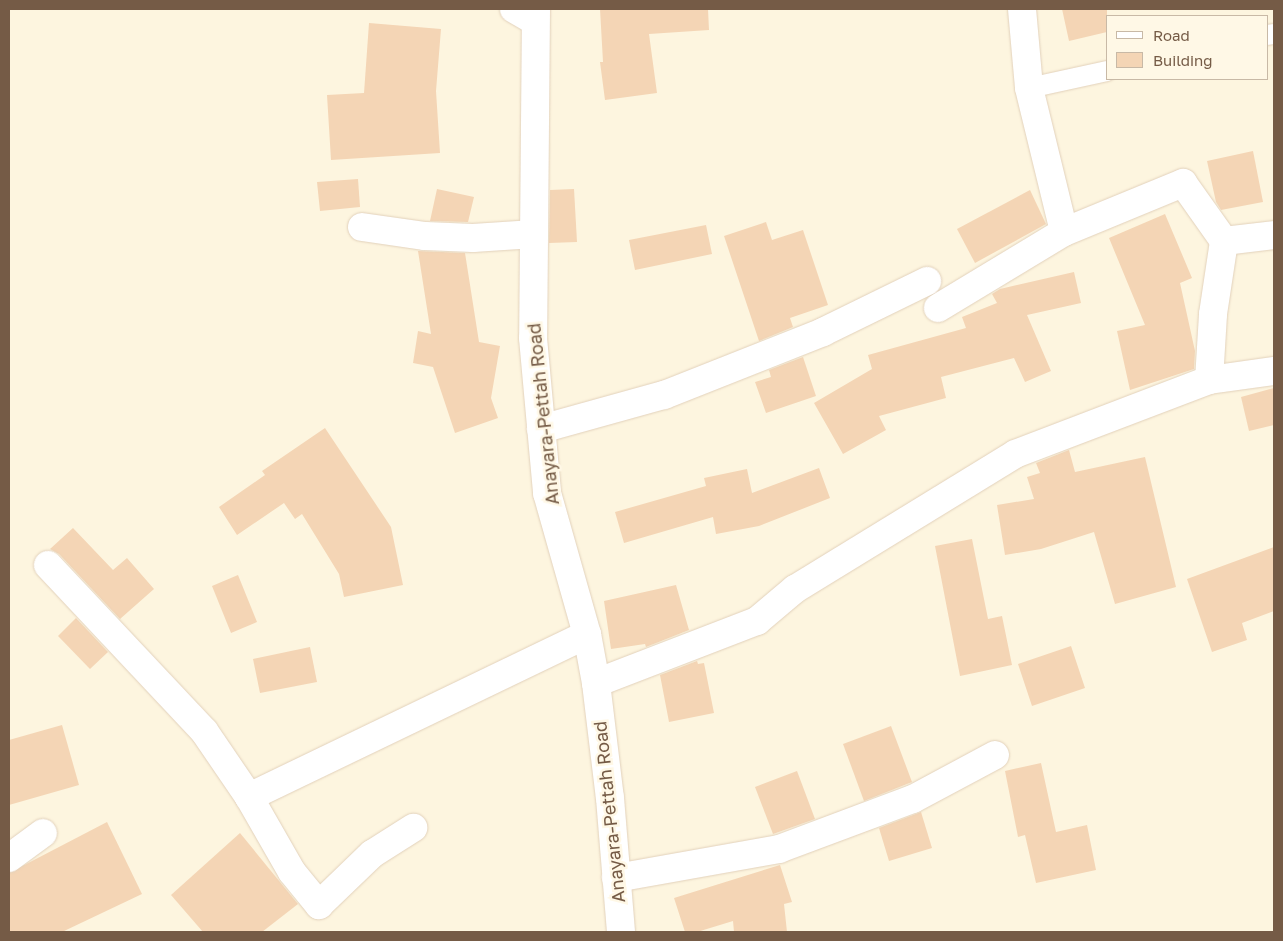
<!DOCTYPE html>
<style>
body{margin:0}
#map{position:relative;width:1283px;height:941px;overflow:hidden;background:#fdf5df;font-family:"Golos Text",sans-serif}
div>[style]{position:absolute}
.building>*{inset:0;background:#f4d5b5}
.roads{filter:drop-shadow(0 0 1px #e2d1bb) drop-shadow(0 0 1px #e2d1bb)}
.lane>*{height:20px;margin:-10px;padding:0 10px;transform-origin:10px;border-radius:10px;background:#fff}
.street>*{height:28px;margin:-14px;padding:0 14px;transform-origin:14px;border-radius:14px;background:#fff}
.secondary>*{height:28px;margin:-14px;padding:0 14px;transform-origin:14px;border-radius:14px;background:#fff}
span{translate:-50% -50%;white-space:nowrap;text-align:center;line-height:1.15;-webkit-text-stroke:5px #fff8e6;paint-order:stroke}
.street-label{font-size:18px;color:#755b46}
.frame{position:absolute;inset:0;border:10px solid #755b46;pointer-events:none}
.legend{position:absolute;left:1106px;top:15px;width:162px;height:65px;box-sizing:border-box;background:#fff8e6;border:1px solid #c8b9a6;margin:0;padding:6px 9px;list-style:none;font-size:15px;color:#755b46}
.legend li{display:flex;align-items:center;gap:10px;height:25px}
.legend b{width:25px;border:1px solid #c8b9a6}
</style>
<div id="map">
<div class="building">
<div style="clip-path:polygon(600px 9px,708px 9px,709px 30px,649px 34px,657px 93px,605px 100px,600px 62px,603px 62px)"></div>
<div style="clip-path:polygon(1062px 9px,1107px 9px,1107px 32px,1069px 41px)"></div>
<div style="clip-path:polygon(369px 23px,441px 29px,436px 91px,440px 153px,331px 160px,327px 95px,364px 93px)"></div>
<div style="clip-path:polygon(1253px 151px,1263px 202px,1221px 210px,1216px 202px,1207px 161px)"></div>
<div style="clip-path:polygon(358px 179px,360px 207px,320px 211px,317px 182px)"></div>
<div style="clip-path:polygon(437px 189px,474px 197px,468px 222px,430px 221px)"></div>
<div style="clip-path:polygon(574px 189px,577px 242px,549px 243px,550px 190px)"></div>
<div style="clip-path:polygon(1030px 190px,1046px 224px,975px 263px,957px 229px)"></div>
<div style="clip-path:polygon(1165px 214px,1192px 278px,1180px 283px,1195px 351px,1194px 369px,1130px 390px,1117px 331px,1145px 325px,1109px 238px)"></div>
<div style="clip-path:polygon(766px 222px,772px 240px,803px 230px,828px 305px,790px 318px,793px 327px,759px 341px,724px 236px)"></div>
<div style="clip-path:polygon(706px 225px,712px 254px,635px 270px,629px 240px)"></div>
<div style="clip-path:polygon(418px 251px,465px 253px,479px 342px,500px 346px,491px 398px,498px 418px,455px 433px,433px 367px,413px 363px,418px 331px,431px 334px)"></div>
<div style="clip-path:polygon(1074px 272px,1081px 303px,1027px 315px,1051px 371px,1025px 382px,1014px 358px,941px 377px,946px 398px,879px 416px,886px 430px,843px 454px,814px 403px,872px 369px,868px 355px,966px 328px,962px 317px,997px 303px,992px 294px,1000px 289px)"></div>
<div style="clip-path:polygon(803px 357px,816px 396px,766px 413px,755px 382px,771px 377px,769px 370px)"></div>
<div style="clip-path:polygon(1274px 388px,1274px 425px,1249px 431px,1241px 397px)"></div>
<div style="clip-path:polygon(325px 428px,391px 527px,403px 585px,344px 597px,339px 574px,302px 514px,295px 519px,284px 503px,237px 535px,219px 507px,265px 475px,262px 471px)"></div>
<div style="clip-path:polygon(1069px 450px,1075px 472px,1145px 457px,1176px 587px,1115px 604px,1094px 532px,1041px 549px,1005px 555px,997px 505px,1034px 499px,1027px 477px,1040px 473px,1036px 463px)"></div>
<div style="clip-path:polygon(819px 468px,830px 498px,759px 526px,716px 534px,713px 517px,624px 543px,615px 512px,706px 486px,704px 478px,747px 469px,752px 493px)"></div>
<div style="clip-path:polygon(73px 528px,113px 570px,127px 558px,154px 589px,120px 619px,59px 554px,50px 549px)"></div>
<div style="clip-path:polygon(972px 539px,988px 619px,1002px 616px,1012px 665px,960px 676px,935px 546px)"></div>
<div style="clip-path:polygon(1274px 547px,1274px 611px,1242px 623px,1247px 640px,1212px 652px,1187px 579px)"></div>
<div style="clip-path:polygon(238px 575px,257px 622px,231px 633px,212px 586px)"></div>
<div style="clip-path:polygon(676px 585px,689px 630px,646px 647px,645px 644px,611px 649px,604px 601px)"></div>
<div style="clip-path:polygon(76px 618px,108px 652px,90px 669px,58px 636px)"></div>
<div style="clip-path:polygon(1071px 646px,1085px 688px,1032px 706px,1018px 664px)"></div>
<div style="clip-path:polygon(310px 647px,317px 682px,260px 693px,253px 659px)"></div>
<div style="clip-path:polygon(697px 661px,698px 664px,704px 663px,714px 713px,669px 722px,660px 675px)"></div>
<div style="clip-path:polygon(62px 725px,79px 785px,9px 805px,9px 740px)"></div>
<div style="clip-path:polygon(891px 726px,912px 782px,864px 801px,843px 744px)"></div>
<div style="clip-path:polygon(1041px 763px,1056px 832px,1087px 825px,1096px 870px,1036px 883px,1025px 835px,1018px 837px,1005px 771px)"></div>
<div style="clip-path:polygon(797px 771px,815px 819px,773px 834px,755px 787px)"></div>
<div style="clip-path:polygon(921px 812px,932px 848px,889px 861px,879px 828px)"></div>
<div style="clip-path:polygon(107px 822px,142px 894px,62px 932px,9px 932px,9px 873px)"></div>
<div style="clip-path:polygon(240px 833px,298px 904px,262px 932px,203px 932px,171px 895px)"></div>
<div style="clip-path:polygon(780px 865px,792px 902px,784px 904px,787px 932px,734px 932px,733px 921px,697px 932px,685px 932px,674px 898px)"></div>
</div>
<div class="roads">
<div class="lane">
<div style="left:1267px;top:35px;width:7px;rotate:-8deg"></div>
<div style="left:1029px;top:88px;width:80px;rotate:-12.3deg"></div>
</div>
<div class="street">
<div style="left:514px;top:9px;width:24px;rotate:30deg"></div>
<div style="left:1022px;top:9px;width:79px;rotate:84.9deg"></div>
<div style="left:1029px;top:88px;width:148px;rotate:76.3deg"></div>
<div style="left:1064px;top:232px;width:129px;rotate:-22.4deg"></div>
<div style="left:1183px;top:183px;width:71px;rotate:54.7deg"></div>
<div style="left:1224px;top:241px;width:50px;rotate:-6.8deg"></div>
<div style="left:362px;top:227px;width:64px;rotate:8.1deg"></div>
<div style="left:425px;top:236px;width:48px;rotate:2.4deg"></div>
<div style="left:473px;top:238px;width:61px;rotate:-3.8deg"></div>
<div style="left:938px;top:308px;width:147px;rotate:-31.1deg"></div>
<div style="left:1209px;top:380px;width:66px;rotate:-86.5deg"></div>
<div style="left:1213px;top:314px;width:74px;rotate:-81.4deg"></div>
<div style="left:541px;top:429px;width:128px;rotate:-15.5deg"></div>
<div style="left:664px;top:395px;width:171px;rotate:-21.6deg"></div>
<div style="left:823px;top:332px;width:116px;rotate:-26.1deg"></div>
<div style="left:48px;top:565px;width:228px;rotate:46.8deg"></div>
<div style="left:204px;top:731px;width:80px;rotate:55.7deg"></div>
<div style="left:249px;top:797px;width:86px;rotate:60.2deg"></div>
<div style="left:292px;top:872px;width:43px;rotate:50.7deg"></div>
<div style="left:319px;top:905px;width:74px;rotate:-43.9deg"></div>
<div style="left:372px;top:854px;width:49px;rotate:-32.4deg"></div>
<div style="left:596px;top:683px;width:173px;rotate:-21.1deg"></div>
<div style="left:757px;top:621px;width:50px;rotate:-40.1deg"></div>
<div style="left:795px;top:589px;width:258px;rotate:-31.5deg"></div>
<div style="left:1015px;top:454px;width:208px;rotate:-20.9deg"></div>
<div style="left:1209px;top:380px;width:66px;rotate:-7.9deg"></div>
<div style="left:249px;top:797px;width:375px;rotate:-25.7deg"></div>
<div style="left:9px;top:858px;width:42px;rotate:-36.3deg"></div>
<div style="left:616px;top:878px;width:166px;rotate:-10.1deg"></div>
<div style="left:779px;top:849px;width:143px;rotate:-20.5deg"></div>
<div style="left:913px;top:799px;width:93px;rotate:-28.2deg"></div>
</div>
<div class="secondary">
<div style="left:536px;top:9px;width:329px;rotate:90.5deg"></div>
<div style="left:533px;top:338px;width:156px;rotate:84.8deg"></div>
<div style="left:547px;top:493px;width:147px;rotate:74.2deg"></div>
<div style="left:587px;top:634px;width:50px;rotate:79.6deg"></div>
<div style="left:596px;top:683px;width:116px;rotate:83.1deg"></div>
<div style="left:610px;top:798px;width:134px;rotate:85.3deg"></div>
</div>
</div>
<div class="street-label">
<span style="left:543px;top:414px;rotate:-96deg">Anayara-Pettah Road</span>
<span style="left:609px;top:812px;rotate:-96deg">Anayara-Pettah Road</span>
</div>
<div class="frame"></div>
<ul class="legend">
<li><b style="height:6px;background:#fff"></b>Road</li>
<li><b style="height:14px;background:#f4d5b5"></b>Building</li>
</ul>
</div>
